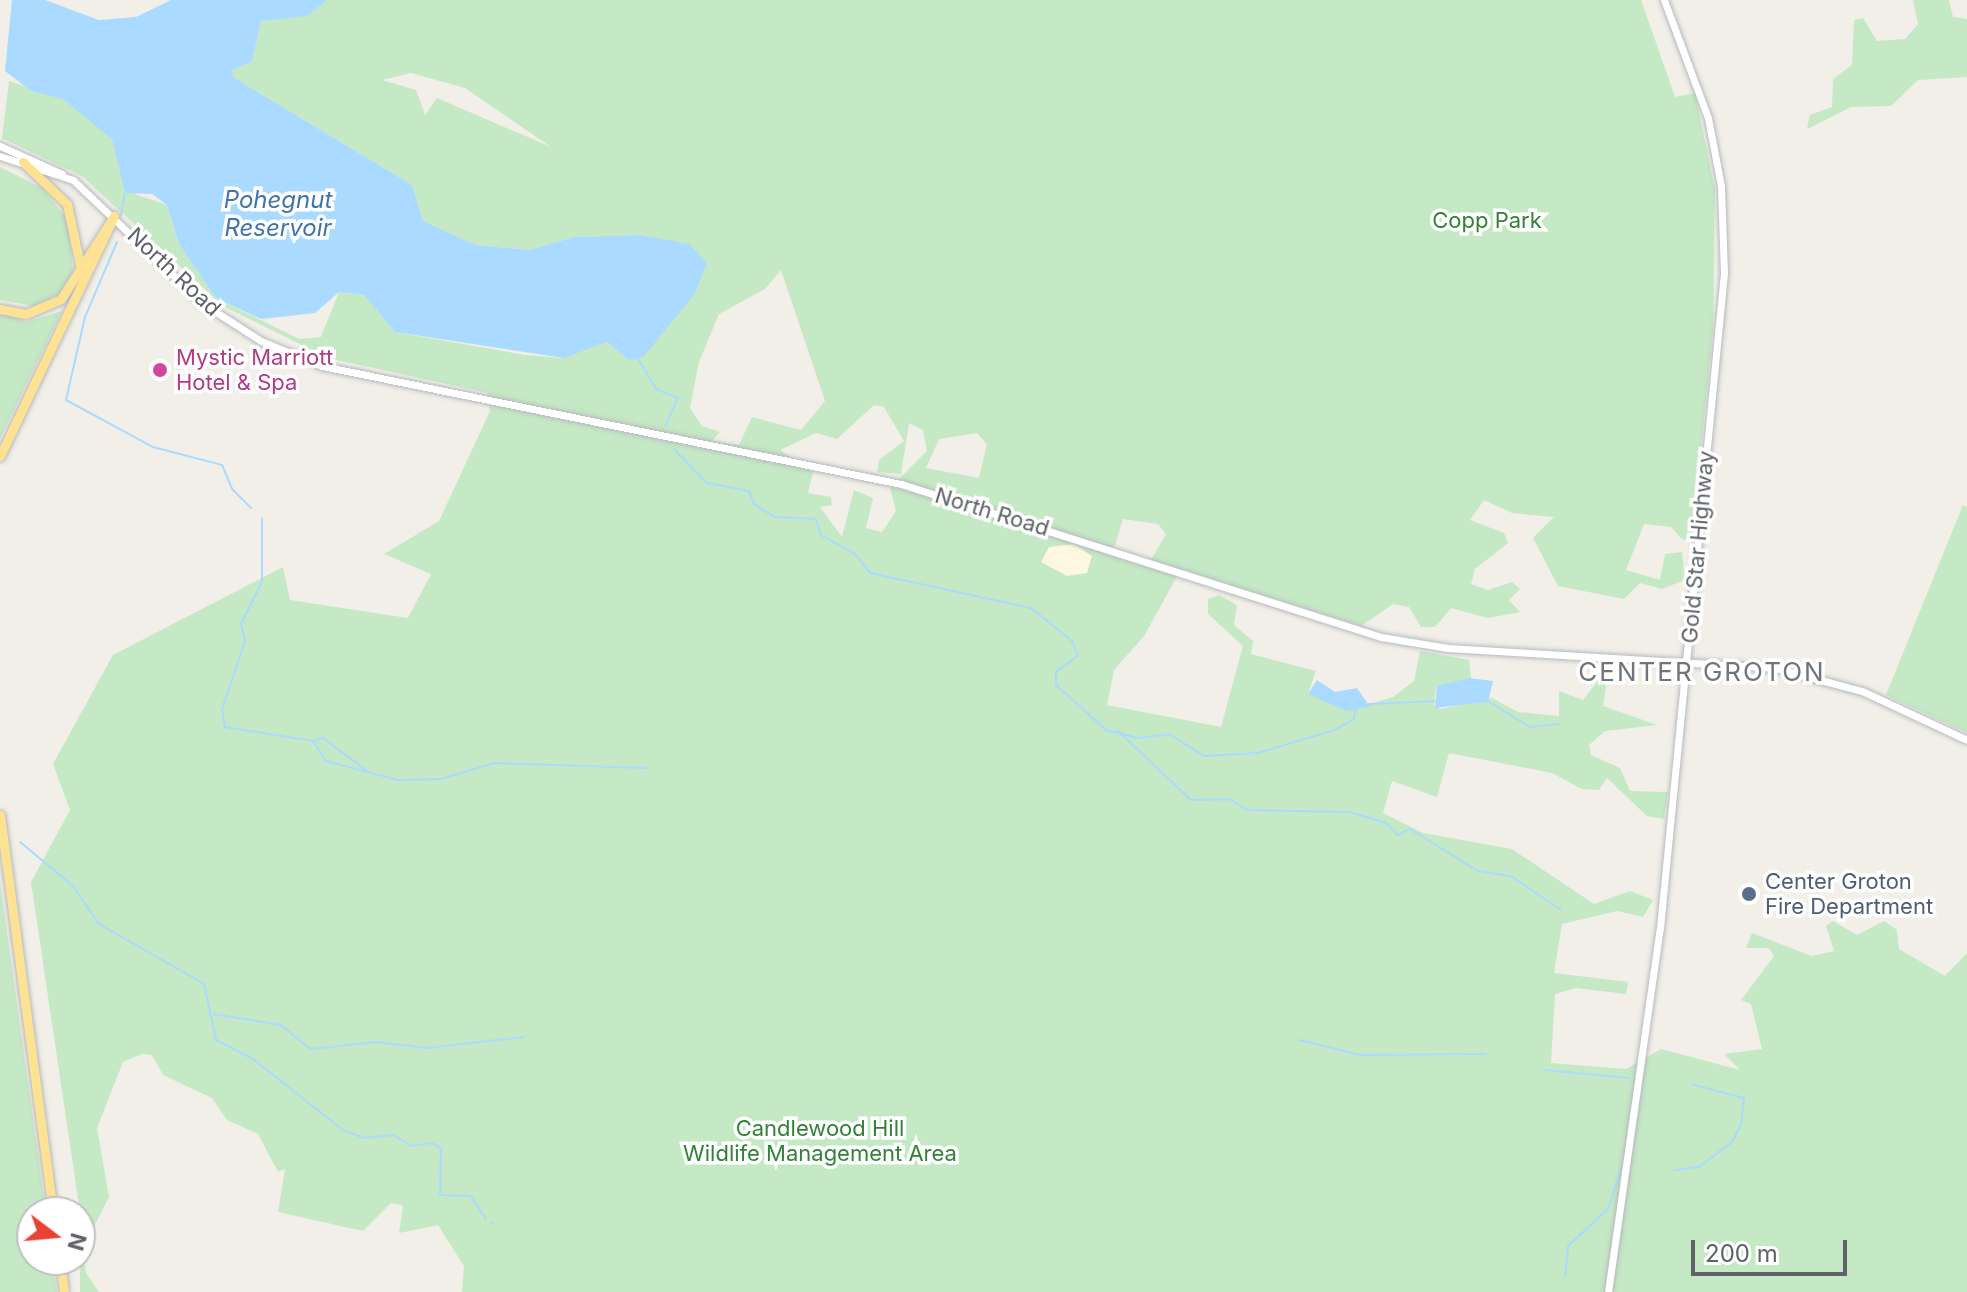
<!DOCTYPE html>
<style>
body{margin:0}
#map{position:relative;width:1967px;height:1292px;overflow:hidden;background:#f1efe8;font-family:Inter,sans-serif}
div>[style]{position:absolute}
.commercial>*{inset:0;background:#fef7e0}
.green>*{inset:0;background:#c5e8c5}
.water>*{inset:0;background:#aadaff}
.stream>*{height:2px;margin:-1px;padding:0 1px;transform-origin:1px;border-radius:1px;background:#aadaff}
.roads{filter:drop-shadow(0 0 2px #b6babf) drop-shadow(0 0 2px #b6babf)}
.secondary>*{height:7px;margin:-3.5px;padding:0 3.5px;transform-origin:3.5px;border-radius:3.5px;background:#fff}
.motorway>*{height:9px;margin:-4.5px;padding:0 4.5px;transform-origin:4.5px;border-radius:4.5px;background:#fde293}
.dots>*{width:22px;height:22px;translate:-50% -50%;box-sizing:border-box;border:4px solid #fff;border-radius:50%}
span{translate:-50% -50%;white-space:nowrap;text-align:center;line-height:1.15;-webkit-text-stroke:7px #fff;paint-order:stroke}
.park-label{font-size:22px;color:#348238}
.street-label{font-size:22px;color:#5f6368}
.hotel-label{font-size:22px;color:#b23c85}
.left{translate:0 -50%;text-align:left}
.service-label{font-size:22px;color:#4e5e75}
.water-label{font-size:24px;color:#4174aa;font-style:italic}
.quarter-label{font-size:26px;color:#70757a;letter-spacing:2px}
.north{position:absolute;left:16px;top:1196px;width:80px;height:80px;box-sizing:border-box;background:#fff;border:2px solid #bfc1c3;border-radius:50%;rotate:106deg;font-size:22px;font-weight:700;line-height:32px;text-align:center;color:#5f6368}
.north::after{content:'';display:block;margin:auto;width:28px;height:36px;background:#ea4335;clip-path:polygon(50% 0,100% 100%,50% 72%,0 100%)}
.scale{position:absolute;left:1691px;top:1240px;width:156px;height:36px;box-sizing:border-box;border:4px solid #5f6368;border-top:0;padding-left:10px;font-size:24px;line-height:28px;white-space:nowrap;color:#5f6368;-webkit-text-stroke:6px #fff;paint-order:stroke}
</style>
<div id="map">
<div class="commercial">
<div style="clip-path:polygon(1074px 544px,1092px 556px,1087px 573px,1067px 576px,1041px 562px,1049px 547px)"></div>
</div>
<div class="green">
<div style="clip-path:polygon(evenodd,327px 0,1641px 0,1675px 97px,1695px 93px,1715px 189px,1713px 330px,1692px 535px,1683px 540px,1671px 527px,1644px 524px,1626px 570px,1660px 580px,1665px 554px,1682px 552px,1685px 580px,1662px 589px,1640px 583px,1624px 599px,1558px 586px,1533px 538px,1554px 517px,1512px 513px,1484px 500px,1470px 520px,1504px 533px,1508px 543px,1475px 569px,1471px 584px,1488px 590px,1512px 582px,1520px 589px,1509px 600px,1520px 612px,1488px 618px,1451px 608px,1435px 627px,1421px 627px,1409px 607px,1393px 604px,1361px 626px,1181px 569px,1144px 636px,1114px 670px,1107px 705px,1221px 727px,1243px 646px,1208px 614px,1208px 599px,1219px 595px,1237px 605px,1234px 625px,1253px 641px,1251px 654px,1316px 671px,1308px 694px,1349px 710px,1393px 697px,1414px 681px,1420px 651px,1469px 660px,1471px 678px,1436px 687px,1434px 706px,1441px 709px,1492px 698px,1518px 712px,1559px 716px,1559px 691px,1583px 700px,1609px 666px,1603px 706px,1657px 725px,1605px 731px,1589px 745px,1591px 755px,1620px 768px,1630px 791px,1668px 792px,1664px 819px,1647px 816px,1607px 778px,1599px 790px,1582px 789px,1552px 773px,1449px 753px,1437px 797px,1392px 781px,1383px 813px,1423px 833px,1512px 849px,1594px 904px,1630px 891px,1653px 900px,1643px 917px,1617px 911px,1562px 924px,1554px 973px,1628px 982px,1626px 994px,1576px 988px,1555px 994px,1551px 1063px,1626px 1069px,1661px 1049px,1740px 1070px,1724px 1054px,1762px 1049px,1751px 1004px,1741px 1000px,1774px 956px,1769px 948px,1746px 948px,1752px 933px,1812px 956px,1834px 951px,1826px 926px,1833px 921px,1857px 935px,1884px 921px,1897px 930px,1899px 949px,1945px 976px,1967px 953px,1967px 1292px,462px 1292px,464px 1266px,438px 1225px,399px 1233px,403px 1205px,391px 1203px,363px 1231px,278px 1212px,285px 1169px,278px 1172px,258px 1134px,227px 1120px,212px 1098px,163px 1075px,152px 1055px,142px 1054px,123px 1062px,97px 1128px,109px 1197px,83px 1248px,86px 1273px,99px 1292px,80px 1292px,80px 1212px,31px 882px,70px 810px,53px 764px,113px 655px,283px 567px,290px 600px,408px 618px,431px 574px,384px 554px,439px 521px,490px 411px,488px 393px,328px 358px,223px 306px,82px 176px,2px 138px,9px 81px,63px 99px,92px 121px,113px 140px,135px 194px,167px 205px,179px 244px,216px 298px,299px 339px,321px 337px,339px 292px,364px 295px,395px 332px,525px 355px,563px 358px,607px 342px,661px 336px,667px 325px,640px 235px,574px 237px,529px 250px,476px 245px,423px 221px,412px 185px,233px 77px,231px 70px,252px 62px,261px 21px,327px 0,411px 73px,465px 88px,551px 147px,437px 98px,425px 115px,416px 90px,382px 80px,411px 73px,327px 0,781px 270px,825px 401px,801px 430px,752px 417px,739px 445px,712px 441px,720px 432px,702px 426px,690px 408px,699px 362px,719px 314px,765px 289px,781px 270px,327px 0,874px 405px,884px 407px,904px 441px,879px 460px,877px 472px,901px 474px,909px 423px,923px 430px,927px 451px,890px 488px,896px 511px,882px 532px,866px 528px,873px 498px,854px 490px,842px 537px,820px 507px,832px 505px,831px 497px,808px 493px,813px 472px,780px 450px,816px 433px,837px 439px,874px 405px,327px 0,977px 433px,987px 444px,979px 478px,926px 468px,939px 439px,977px 433px,327px 0,1123px 519px,1158px 524px,1166px 534px,1151px 560px,1114px 548px,1123px 519px,327px 0,1074px 544px,1092px 556px,1087px 573px,1067px 576px,1041px 562px,1049px 547px,1074px 544px)"></div>
<div style="clip-path:polygon(1913px 0,1949px 0,1953px 17px,1967px 19px,1967px 77px,1918px 80px,1891px 106px,1851px 107px,1807px 129px,1810px 115px,1832px 107px,1833px 79px,1852px 65px,1854px 20px,1863px 18px,1877px 41px,1905px 39px,1918px 24px)"></div>
<div style="clip-path:polygon(0 167px,42px 188px,68px 220px,73px 272px,60px 293px,34px 306px,0 300px)"></div>
<div style="clip-path:polygon(62px 311px,0 439px,0 312px,26px 322px)"></div>
<div style="clip-path:polygon(1963px 505px,1967px 507px,1967px 733px,1886px 695px)"></div>
<div style="clip-path:polygon(0 882px,46px 1212px,32px 1212px,32px 1260px,52px 1260px,57px 1292px,0 1292px)"></div>
</div>
<div class="water">
<div style="clip-path:polygon(12px 0,45px 0,99px 20px,136px 17px,171px 0,327px 0,307px 16px,261px 21px,252px 62px,232px 70px,233px 77px,412px 185px,423px 221px,476px 245px,529px 250px,574px 237px,640px 235px,689px 244px,707px 263px,694px 295px,644px 356px,629px 360px,607px 342px,564px 358px,395px 332px,364px 295px,339px 292px,315px 313px,261px 319px,216px 298px,179px 244px,167px 205px,152px 194px,125px 193px,112px 139px,63px 99px,31px 91px,5px 71px)"></div>
<div style="clip-path:polygon(1469px 678px,1493px 681px,1488px 702px,1435px 708px,1437px 686px)"></div>
<div style="clip-path:polygon(1317px 680px,1335px 692px,1357px 688px,1370px 707px,1346px 711px,1308px 694px)"></div>
</div>
<div class="stream">
<div style="left:121px;top:215px;width:22px;rotate:-80deg"></div>
<div style="left:117px;top:242px;width:82px;rotate:113.1deg"></div>
<div style="left:85px;top:317px;width:85px;rotate:102.9deg"></div>
<div style="left:66px;top:400px;width:99px;rotate:28.4deg"></div>
<div style="left:153px;top:447px;width:71px;rotate:14.6deg"></div>
<div style="left:222px;top:465px;width:26px;rotate:67deg"></div>
<div style="left:232px;top:489px;width:27px;rotate:45deg"></div>
<div style="left:637px;top:357px;width:37px;rotate:59deg"></div>
<div style="left:656px;top:389px;width:24px;rotate:22deg"></div>
<div style="left:678px;top:398px;width:30px;rotate:114deg"></div>
<div style="left:674px;top:449px;width:47px;rotate:45.9deg"></div>
<div style="left:707px;top:483px;width:43px;rotate:10.8deg"></div>
<div style="left:749px;top:491px;width:14px;rotate:69deg"></div>
<div style="left:754px;top:504px;width:25px;rotate:32deg"></div>
<div style="left:775px;top:517px;width:41px;rotate:2.8deg"></div>
<div style="left:816px;top:519px;width:17px;rotate:73deg"></div>
<div style="left:821px;top:535px;width:39px;rotate:29deg"></div>
<div style="left:855px;top:554px;width:24px;rotate:52deg"></div>
<div style="left:870px;top:573px;width:165px;rotate:12.3deg"></div>
<div style="left:1031px;top:608px;width:53px;rotate:38.8deg"></div>
<div style="left:1072px;top:641px;width:16px;rotate:68deg"></div>
<div style="left:1078px;top:656px;width:27px;rotate:144deg"></div>
<div style="left:1056px;top:672px;width:13px;rotate:90deg"></div>
<div style="left:1056px;top:685px;width:67px;rotate:42deg"></div>
<div style="left:1106px;top:730px;width:33px;rotate:14deg"></div>
<div style="left:1138px;top:738px;width:31px;rotate:-7deg"></div>
<div style="left:1169px;top:734px;width:41px;rotate:32.2deg"></div>
<div style="left:1204px;top:756px;width:53px;rotate:-3.2deg"></div>
<div style="left:1257px;top:753px;width:81px;rotate:-16.4deg"></div>
<div style="left:1335px;top:730px;width:22px;rotate:-30deg"></div>
<div style="left:1354px;top:719px;width:14px;rotate:-82deg"></div>
<div style="left:262px;top:518px;width:64px;rotate:90deg"></div>
<div style="left:262px;top:582px;width:47px;rotate:116.6deg"></div>
<div style="left:241px;top:624px;width:17px;rotate:77deg"></div>
<div style="left:245px;top:641px;width:72px;rotate:108.7deg"></div>
<div style="left:222px;top:709px;width:18px;rotate:81deg"></div>
<div style="left:225px;top:727px;width:89px;rotate:9deg"></div>
<div style="left:313px;top:741px;width:24px;rotate:57deg"></div>
<div style="left:326px;top:761px;width:74px;rotate:14.8deg"></div>
<div style="left:398px;top:780px;width:44px;rotate:-1.3deg"></div>
<div style="left:442px;top:779px;width:54px;rotate:-17.1deg"></div>
<div style="left:494px;top:763px;width:152px;rotate:1.9deg"></div>
<div style="left:1488px;top:701px;width:49px;rotate:31.8deg"></div>
<div style="left:1530px;top:727px;width:29px;rotate:-6deg"></div>
<div style="left:1369px;top:704px;width:68px;rotate:-2.5deg"></div>
<div style="left:1118px;top:731px;width:100px;rotate:43.4deg"></div>
<div style="left:1191px;top:800px;width:39px;rotate:-1deg"></div>
<div style="left:1230px;top:799px;width:20px;rotate:33deg"></div>
<div style="left:1247px;top:810px;width:102px;rotate:1.1deg"></div>
<div style="left:1349px;top:812px;width:37px;rotate:16deg"></div>
<div style="left:1385px;top:822px;width:18px;rotate:45deg"></div>
<div style="left:1398px;top:835px;width:13px;rotate:-27deg"></div>
<div style="left:1410px;top:829px;width:80px;rotate:31.7deg"></div>
<div style="left:1478px;top:871px;width:33px;rotate:9deg"></div>
<div style="left:1511px;top:876px;width:60px;rotate:34.2deg"></div>
<div style="left:315px;top:740px;width:8px;rotate:-14deg"></div>
<div style="left:323px;top:738px;width:54px;rotate:36.7deg"></div>
<div style="left:20px;top:842px;width:69px;rotate:39.7deg"></div>
<div style="left:73px;top:886px;width:46px;rotate:55.6deg"></div>
<div style="left:99px;top:924px;width:121px;rotate:29.7deg"></div>
<div style="left:204px;top:984px;width:57px;rotate:77.9deg"></div>
<div style="left:216px;top:1040px;width:42px;rotate:27.2deg"></div>
<div style="left:253px;top:1059px;width:115px;rotate:38.3deg"></div>
<div style="left:343px;top:1130px;width:22px;rotate:21deg"></div>
<div style="left:364px;top:1138px;width:29px;rotate:-6deg"></div>
<div style="left:393px;top:1135px;width:22px;rotate:30deg"></div>
<div style="left:412px;top:1146px;width:20px;rotate:-9deg"></div>
<div style="left:432px;top:1143px;width:11px;rotate:34deg"></div>
<div style="left:441px;top:1149px;width:46px;rotate:91.2deg"></div>
<div style="left:440px;top:1195px;width:30px;rotate:2deg"></div>
<div style="left:470px;top:1196px;width:27px;rotate:54deg"></div>
<div style="left:214px;top:1014px;width:68px;rotate:9.3deg"></div>
<div style="left:281px;top:1025px;width:38px;rotate:39deg"></div>
<div style="left:311px;top:1049px;width:64px;rotate:-6.2deg"></div>
<div style="left:375px;top:1042px;width:52px;rotate:6.6deg"></div>
<div style="left:427px;top:1048px;width:98px;rotate:-6.5deg"></div>
<div style="left:1299px;top:1040px;width:64px;rotate:13.6deg"></div>
<div style="left:1361px;top:1055px;width:125px;rotate:-0.5deg"></div>
<div style="left:1544px;top:1070px;width:85px;rotate:5.4deg"></div>
<div style="left:1674px;top:1170px;width:25px;rotate:-7deg"></div>
<div style="left:1699px;top:1167px;width:41px;rotate:-37.1deg"></div>
<div style="left:1732px;top:1142px;width:20px;rotate:-63deg"></div>
<div style="left:1741px;top:1124px;width:26px;rotate:-83deg"></div>
<div style="left:1744px;top:1098px;width:52px;rotate:-165.4deg"></div>
<div style="left:492px;top:1223px;width:2px;rotate:27deg"></div>
<div style="left:1565px;top:1276px;width:30px;rotate:-84deg"></div>
<div style="left:1568px;top:1246px;width:54px;rotate:-42.8deg"></div>
<div style="left:1608px;top:1209px;width:44px;rotate:-71.6deg"></div>
</div>
<div class="roads">
<div class="secondary">
<div style="left:0;top:146px;width:68px;rotate:24.3deg"></div>
<div style="left:0;top:156px;width:77px;rotate:18.2deg"></div>
<div style="left:73px;top:180px;width:178px;rotate:43.6deg"></div>
<div style="left:202px;top:303px;width:70px;rotate:32.8deg"></div>
<div style="left:261px;top:341px;width:66px;rotate:22.3deg"></div>
<div style="left:322px;top:366px;width:591px;rotate:11.52deg"></div>
<div style="left:901px;top:484px;width:504px;rotate:17.68deg"></div>
<div style="left:1381px;top:637px;width:68px;rotate:9.3deg"></div>
<div style="left:1448px;top:648px;width:329px;rotate:3.5deg"></div>
<div style="left:1776px;top:668px;width:89px;rotate:15deg"></div>
<div style="left:1862px;top:691px;width:116px;rotate:25deg"></div>
<div style="left:1608px;top:1292px;width:368px;rotate:-81.9deg"></div>
<div style="left:1660px;top:928px;width:658px;rotate:-84.42deg"></div>
<div style="left:1724px;top:273px;width:87px;rotate:-92deg"></div>
<div style="left:1721px;top:186px;width:69px;rotate:-100.8deg"></div>
<div style="left:1708px;top:118px;width:126px;rotate:-110.4deg"></div>
</div>
<div class="motorway">
<div style="left:23px;top:162px;width:61px;rotate:43.7deg"></div>
<div style="left:67px;top:204px;width:62px;rotate:78deg"></div>
<div style="left:0;top:309px;width:26px;rotate:11deg"></div>
<div style="left:26px;top:314px;width:38px;rotate:-23deg"></div>
<div style="left:61px;top:299px;width:98px;rotate:-57.4deg"></div>
<div style="left:0;top:456px;width:266px;rotate:-64.6deg"></div>
<div style="left:0;top:815px;width:401px;rotate:82.4deg"></div>
<div style="left:60px;top:1260px;width:32px;rotate:83deg"></div>
</div>
</div>
<div class="dots">
<div style="left:160px;top:370px;background:#d1479c"></div>
<div style="left:1749px;top:894px;background:#5c6f8a"></div>
</div>
<div class="park-label">
<span style="left:1487px;top:221px">Copp Park</span>
<span style="left:820px;top:1141px">Candlewood Hill<br>Wildlife Management Area</span>
</div>
<div class="street-label">
<span style="left:174px;top:272px;rotate:43deg">North Road</span>
<span style="left:992px;top:512px;rotate:17deg">North Road</span>
<span style="left:1698px;top:547px;rotate:-85deg">Gold Star Highway</span>
</div>
<div class="hotel-label">
<span class="left" style="left:176px;top:370px">Mystic Marriott<br>Hotel &amp; Spa</span>
</div>
<div class="service-label">
<span class="left" style="left:1765px;top:894px">Center Groton<br>Fire Department</span>
</div>
<div class="water-label">
<span style="left:278px;top:214px">Pohegnut<br>Reservoir</span>
</div>
<div class="quarter-label">
<span style="left:1702px;top:672px">CENTER GROTON</span>
</div>
<div class="north">N</div>
<div class="scale">200 m</div>
</div>
